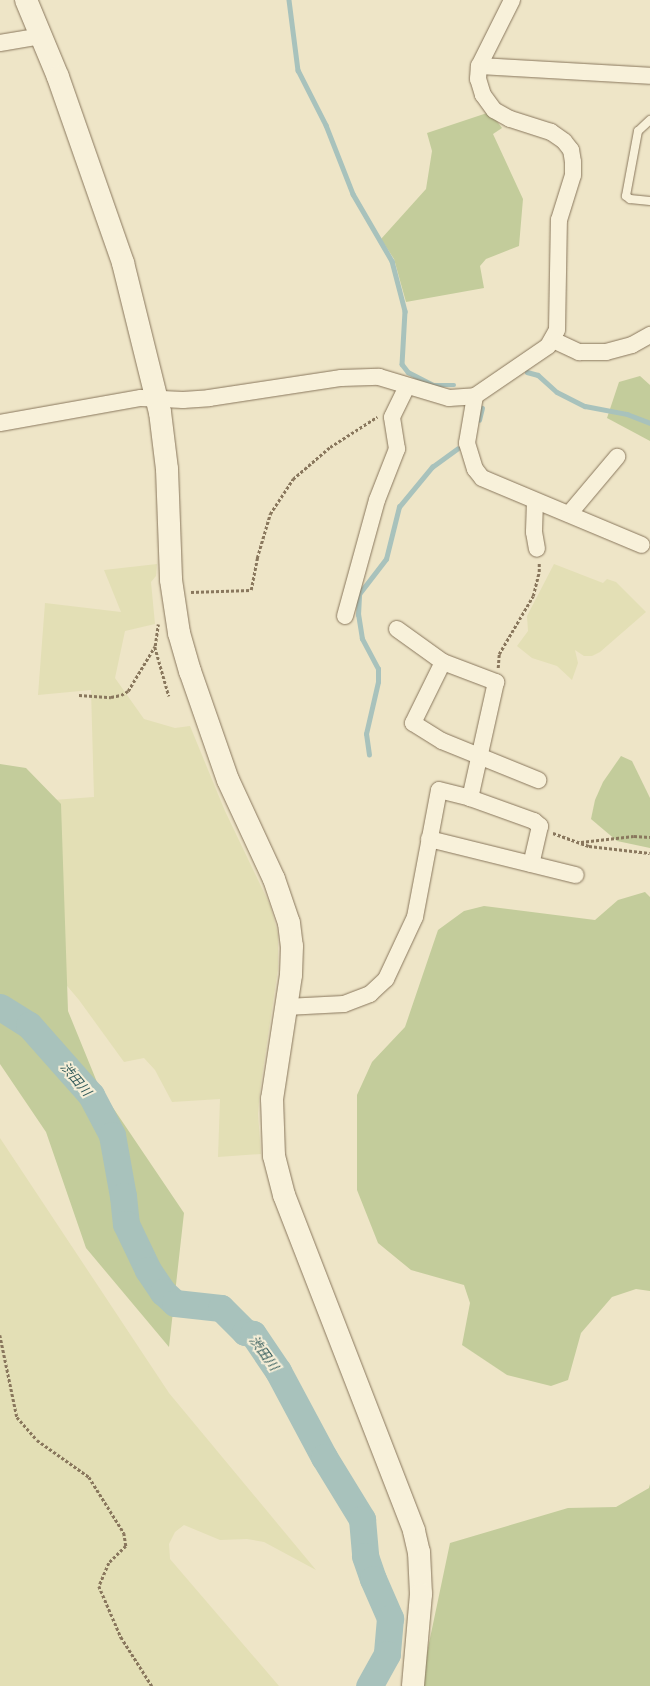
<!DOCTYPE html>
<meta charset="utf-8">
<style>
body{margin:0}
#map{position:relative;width:650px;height:1686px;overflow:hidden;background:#eee5c7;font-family:Literata,"Noto Sans JP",serif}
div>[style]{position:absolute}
.farmland>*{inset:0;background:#e3dfb5}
.green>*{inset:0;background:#c3cc9b}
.stream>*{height:4.5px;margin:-2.25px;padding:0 2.25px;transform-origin:2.25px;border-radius:2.25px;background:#a8c2bc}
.river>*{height:27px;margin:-13.5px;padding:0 13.5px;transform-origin:13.5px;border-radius:13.5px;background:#a8c2bc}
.path>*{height:2.5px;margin-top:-1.25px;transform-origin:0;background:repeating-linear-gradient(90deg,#89775d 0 3px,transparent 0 5px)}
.roads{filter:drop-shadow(0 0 1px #89775d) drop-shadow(0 0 1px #89775d)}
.lane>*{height:8px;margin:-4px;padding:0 4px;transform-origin:4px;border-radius:4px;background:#f8f1da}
.street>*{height:16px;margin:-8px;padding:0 8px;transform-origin:8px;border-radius:8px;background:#f8f1da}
.secondary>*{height:22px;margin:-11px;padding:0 11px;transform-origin:11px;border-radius:11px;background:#f8f1da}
span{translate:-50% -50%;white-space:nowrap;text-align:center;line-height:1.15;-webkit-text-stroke:4px #f5eed7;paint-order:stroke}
.water-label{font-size:13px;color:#305959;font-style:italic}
</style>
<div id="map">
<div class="farmland">
<div style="clip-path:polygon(157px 564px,156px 576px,151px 582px,155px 624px,125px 631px,115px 678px,144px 719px,175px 728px,190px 726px,225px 811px,270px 905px,278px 934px,278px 969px,260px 1090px,258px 1114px,261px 1154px,218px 1157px,220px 1099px,172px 1102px,155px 1070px,144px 1058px,124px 1062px,79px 1000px,51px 967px,40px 801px,94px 797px,91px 690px,38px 695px,45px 603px,121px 612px,104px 570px)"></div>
<div style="clip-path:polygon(554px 564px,603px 583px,607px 579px,616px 582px,646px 612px,600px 652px,592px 656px,584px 656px,575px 650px,578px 663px,572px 680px,557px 666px,532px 658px,517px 646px,528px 631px,527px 616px)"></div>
<div style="clip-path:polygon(0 1138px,169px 1393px,316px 1570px,264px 1542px,247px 1539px,220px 1540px,184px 1525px,175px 1532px,169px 1544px,170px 1559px,279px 1686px,0 1686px)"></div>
</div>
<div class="green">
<div style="clip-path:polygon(490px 112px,502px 128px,493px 134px,523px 199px,519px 246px,486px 259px,480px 266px,484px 288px,406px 302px,394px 259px,381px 239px,426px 189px,432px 151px,427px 133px)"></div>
<div style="clip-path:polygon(640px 376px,650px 385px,650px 441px,607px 418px,619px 382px)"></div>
<div style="clip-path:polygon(621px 756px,632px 761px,650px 798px,650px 848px,617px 841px,591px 819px,595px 800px,603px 782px)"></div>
<div style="clip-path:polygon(0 764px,26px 768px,61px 804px,68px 1011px,99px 1087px,184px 1213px,169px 1347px,86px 1248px,46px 1132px,0 1064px)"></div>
<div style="clip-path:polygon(645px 892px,650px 897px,650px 1291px,636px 1289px,612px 1297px,581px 1333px,568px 1380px,551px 1386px,507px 1375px,462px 1345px,470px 1303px,464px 1285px,411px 1270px,378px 1243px,357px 1190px,357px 1095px,372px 1062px,405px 1027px,438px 930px,464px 911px,484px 906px,595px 920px,618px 900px)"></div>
<div style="clip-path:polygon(650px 1484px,650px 1686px,420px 1686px,450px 1543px,568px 1508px,616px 1507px,649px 1488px)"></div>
</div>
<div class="stream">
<div style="left:289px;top:0;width:71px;rotate:82.7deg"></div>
<div style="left:298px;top:70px;width:62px;rotate:63deg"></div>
<div style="left:326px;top:125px;width:74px;rotate:68.6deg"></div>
<div style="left:353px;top:194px;width:78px;rotate:59.8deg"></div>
<div style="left:392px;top:261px;width:52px;rotate:75.4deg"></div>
<div style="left:405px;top:311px;width:53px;rotate:93.2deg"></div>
<div style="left:402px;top:364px;width:10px;rotate:53deg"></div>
<div style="left:408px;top:372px;width:29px;rotate:27deg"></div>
<div style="left:434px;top:385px;width:20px"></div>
<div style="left:527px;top:372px;width:11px;rotate:15deg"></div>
<div style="left:538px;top:375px;width:25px;rotate:42deg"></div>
<div style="left:557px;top:392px;width:31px;rotate:27deg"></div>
<div style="left:585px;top:406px;width:43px;rotate:10.8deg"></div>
<div style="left:627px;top:414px;width:25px;rotate:21deg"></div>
<div style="left:479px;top:420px;width:12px;rotate:-76deg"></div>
<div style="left:369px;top:755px;width:21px;rotate:-98deg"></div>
<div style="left:366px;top:734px;width:53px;rotate:-77deg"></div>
<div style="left:378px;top:682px;width:13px;rotate:-90deg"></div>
<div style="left:378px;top:669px;width:34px;rotate:-118deg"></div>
<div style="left:362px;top:639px;width:24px;rotate:-99deg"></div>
<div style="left:358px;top:615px;width:21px;rotate:-87deg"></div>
<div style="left:359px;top:594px;width:44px;rotate:-52.4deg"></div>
<div style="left:386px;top:559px;width:54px;rotate:-76deg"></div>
<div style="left:399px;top:507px;width:52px;rotate:-50.5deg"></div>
<div style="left:432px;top:467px;width:31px;rotate:-36deg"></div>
</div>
<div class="river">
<div style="left:0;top:1007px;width:34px;rotate:32deg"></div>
<div style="left:29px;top:1025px;width:94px;rotate:48.5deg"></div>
<div style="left:91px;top:1095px;width:45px;rotate:62.3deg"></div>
<div style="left:112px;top:1135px;width:62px;rotate:79.8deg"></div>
<div style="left:123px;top:1196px;width:28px;rotate:84deg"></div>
<div style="left:126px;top:1224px;width:51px;rotate:64.4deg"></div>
<div style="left:148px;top:1270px;width:27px;rotate:56deg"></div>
<div style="left:163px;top:1292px;width:16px;rotate:43deg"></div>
<div style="left:175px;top:1303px;width:46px;rotate:6.2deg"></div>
<div style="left:221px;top:1308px;width:34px;rotate:45deg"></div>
<div style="left:245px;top:1332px;width:8px;rotate:14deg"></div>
<div style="left:253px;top:1334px;width:45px;rotate:56deg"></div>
<div style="left:278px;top:1371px;width:98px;rotate:61.9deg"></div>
<div style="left:324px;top:1457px;width:73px;rotate:58.5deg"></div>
<div style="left:362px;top:1519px;width:37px;rotate:85deg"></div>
<div style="left:365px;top:1556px;width:24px;rotate:71deg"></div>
<div style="left:373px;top:1579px;width:43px;rotate:66.4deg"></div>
<div style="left:390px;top:1618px;width:36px;rotate:95deg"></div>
<div style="left:387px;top:1654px;width:37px;rotate:119deg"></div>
</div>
<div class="path">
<div style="left:191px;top:592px;width:60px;rotate:-1.9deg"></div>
<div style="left:251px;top:590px;width:33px;rotate:-79deg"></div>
<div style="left:257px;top:558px;width:46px;rotate:-73.5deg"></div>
<div style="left:270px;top:514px;width:42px;rotate:-56.7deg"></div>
<div style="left:293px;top:479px;width:49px;rotate:-40.9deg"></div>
<div style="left:330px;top:447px;width:56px;rotate:-32.6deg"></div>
<div style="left:155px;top:647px;width:51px;rotate:74.1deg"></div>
<div style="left:498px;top:668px;width:14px;rotate:-86deg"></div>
<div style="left:499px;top:654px;width:67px;rotate:-59.6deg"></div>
<div style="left:533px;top:596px;width:25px;rotate:-76deg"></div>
<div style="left:539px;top:572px;width:9px;rotate:-90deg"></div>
<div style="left:79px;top:695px;width:32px;rotate:4deg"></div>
<div style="left:111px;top:697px;width:10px;rotate:-11deg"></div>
<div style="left:121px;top:695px;width:8px;rotate:-30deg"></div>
<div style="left:128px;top:691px;width:52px;rotate:-59deg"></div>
<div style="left:155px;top:646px;width:22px;rotate:-82deg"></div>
<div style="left:553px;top:833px;width:38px;rotate:20deg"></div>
<div style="left:589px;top:846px;width:61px;rotate:6.5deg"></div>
<div style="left:581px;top:842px;width:53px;rotate:-6.5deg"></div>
<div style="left:634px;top:836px;width:16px;rotate:4deg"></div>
<div style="left:0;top:1335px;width:84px;rotate:78.3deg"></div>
<div style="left:17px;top:1417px;width:30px;rotate:49deg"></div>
<div style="left:37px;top:1440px;width:64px;rotate:35.4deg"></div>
<div style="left:89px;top:1477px;width:66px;rotate:58deg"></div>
<div style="left:124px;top:1533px;width:13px;rotate:81deg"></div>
<div style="left:126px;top:1546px;width:24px;rotate:135deg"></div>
<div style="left:109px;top:1563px;width:25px;rotate:113deg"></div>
<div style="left:99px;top:1586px;width:56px;rotate:66.7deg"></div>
<div style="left:121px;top:1637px;width:58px;rotate:57.7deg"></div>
</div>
<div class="roads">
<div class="lane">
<div style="left:650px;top:120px;width:16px;rotate:137deg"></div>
<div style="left:638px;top:131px;width:66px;rotate:100.5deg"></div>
<div style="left:626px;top:196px;width:5px;rotate:37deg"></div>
<div style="left:630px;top:199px;width:20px;rotate:6deg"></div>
</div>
<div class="street">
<div style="left:0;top:43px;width:43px;rotate:-9.5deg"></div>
<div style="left:479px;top:66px;width:171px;rotate:3.3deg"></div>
<div style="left:553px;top:340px;width:29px;rotate:25deg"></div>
<div style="left:579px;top:352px;width:27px"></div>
<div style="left:606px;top:352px;width:27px;rotate:-15deg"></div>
<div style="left:632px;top:345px;width:21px;rotate:-29deg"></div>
<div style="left:475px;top:396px;width:48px;rotate:99.7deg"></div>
<div style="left:467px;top:443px;width:27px;rotate:73deg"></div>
<div style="left:475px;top:469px;width:11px;rotate:52deg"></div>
<div style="left:482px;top:478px;width:173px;rotate:22.7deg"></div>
<div style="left:0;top:423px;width:143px;rotate:-10.1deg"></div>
<div style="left:141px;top:398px;width:42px;rotate:2.7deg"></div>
<div style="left:183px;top:400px;width:26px;rotate:-4deg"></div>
<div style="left:209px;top:398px;width:134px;rotate:-8.6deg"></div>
<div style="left:341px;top:378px;width:38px;rotate:-2deg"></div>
<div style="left:379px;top:377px;width:73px;rotate:16.7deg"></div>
<div style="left:449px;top:398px;width:26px;rotate:-4deg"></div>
<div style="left:475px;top:396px;width:88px;rotate:-34.4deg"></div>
<div style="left:548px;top:346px;width:18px;rotate:-61deg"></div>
<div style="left:557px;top:330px;width:110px;rotate:-89deg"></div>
<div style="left:559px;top:220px;width:47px;rotate:-72.7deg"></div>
<div style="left:573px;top:175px;width:13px;rotate:-90deg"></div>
<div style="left:573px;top:162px;width:12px;rotate:-99deg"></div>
<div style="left:571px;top:150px;width:11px;rotate:-128deg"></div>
<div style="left:564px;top:141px;width:16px;rotate:-145deg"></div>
<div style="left:551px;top:132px;width:43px;rotate:-162.4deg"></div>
<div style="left:510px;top:119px;width:18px;rotate:-151deg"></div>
<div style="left:494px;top:110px;width:19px;rotate:-126deg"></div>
<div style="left:483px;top:95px;width:17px;rotate:-107deg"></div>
<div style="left:478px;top:79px;width:13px;rotate:-86deg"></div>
<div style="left:479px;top:66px;width:74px;rotate:-63.4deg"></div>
<div style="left:535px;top:502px;width:30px;rotate:92deg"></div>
<div style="left:534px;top:532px;width:17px;rotate:80deg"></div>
<div style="left:569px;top:514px;width:75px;rotate:-49.9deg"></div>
<div style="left:345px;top:616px;width:120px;rotate:-74.6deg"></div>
<div style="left:377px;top:500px;width:55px;rotate:-68.6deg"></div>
<div style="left:397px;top:449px;width:32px;rotate:-99deg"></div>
<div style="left:392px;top:417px;width:34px;rotate:-64deg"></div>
<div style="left:397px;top:629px;width:57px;rotate:35.7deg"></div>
<div style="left:443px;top:662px;width:57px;rotate:20.7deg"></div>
<div style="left:496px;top:682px;width:119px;rotate:102.6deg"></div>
<div style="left:443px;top:662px;width:68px;rotate:116.2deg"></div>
<div style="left:413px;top:723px;width:34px;rotate:32deg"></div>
<div style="left:442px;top:741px;width:104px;rotate:22.1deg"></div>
<div style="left:429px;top:839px;width:151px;rotate:13.8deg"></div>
<div style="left:286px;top:1007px;width:58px;rotate:-3deg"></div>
<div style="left:344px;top:1004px;width:28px;rotate:-21deg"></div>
<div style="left:370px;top:994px;width:22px;rotate:-43deg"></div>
<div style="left:386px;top:979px;width:68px;rotate:-64.9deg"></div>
<div style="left:415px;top:917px;width:129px;rotate:-79.3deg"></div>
<div style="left:439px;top:790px;width:32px;rotate:14deg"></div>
<div style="left:470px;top:798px;width:68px;rotate:19.8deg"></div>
<div style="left:534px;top:821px;width:8px;rotate:40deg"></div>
<div style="left:540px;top:826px;width:39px;rotate:103deg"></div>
</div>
<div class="secondary">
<div style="left:26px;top:0;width:83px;rotate:67.4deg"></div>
<div style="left:58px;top:77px;width:197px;rotate:70.7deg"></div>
<div style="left:123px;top:263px;width:154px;rotate:76.1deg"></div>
<div style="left:160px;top:412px;width:57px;rotate:83deg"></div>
<div style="left:167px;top:469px;width:111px;rotate:87.9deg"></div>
<div style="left:171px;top:580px;width:54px;rotate:81.4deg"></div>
<div style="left:179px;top:633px;width:40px;rotate:74deg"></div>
<div style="left:190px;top:671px;width:115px;rotate:70.8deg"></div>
<div style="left:228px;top:780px;width:109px;rotate:65.1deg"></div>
<div style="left:274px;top:879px;width:46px;rotate:71.2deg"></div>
<div style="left:289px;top:923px;width:23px;rotate:83deg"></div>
<div style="left:292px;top:946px;width:29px;rotate:92deg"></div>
<div style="left:291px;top:975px;width:125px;rotate:98.7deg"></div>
<div style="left:272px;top:1099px;width:57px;rotate:88deg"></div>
<div style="left:274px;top:1156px;width:40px;rotate:75.6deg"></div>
<div style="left:284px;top:1195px;width:360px;rotate:68.8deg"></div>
<div style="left:414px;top:1531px;width:22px;rotate:77deg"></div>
<div style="left:419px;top:1552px;width:42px;rotate:87.3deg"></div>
<div style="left:421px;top:1594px;width:92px;rotate:95deg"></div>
</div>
</div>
<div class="water-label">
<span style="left:76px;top:1079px;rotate:50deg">渋田川</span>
<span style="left:264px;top:1353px;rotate:54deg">渋田川</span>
</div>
</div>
